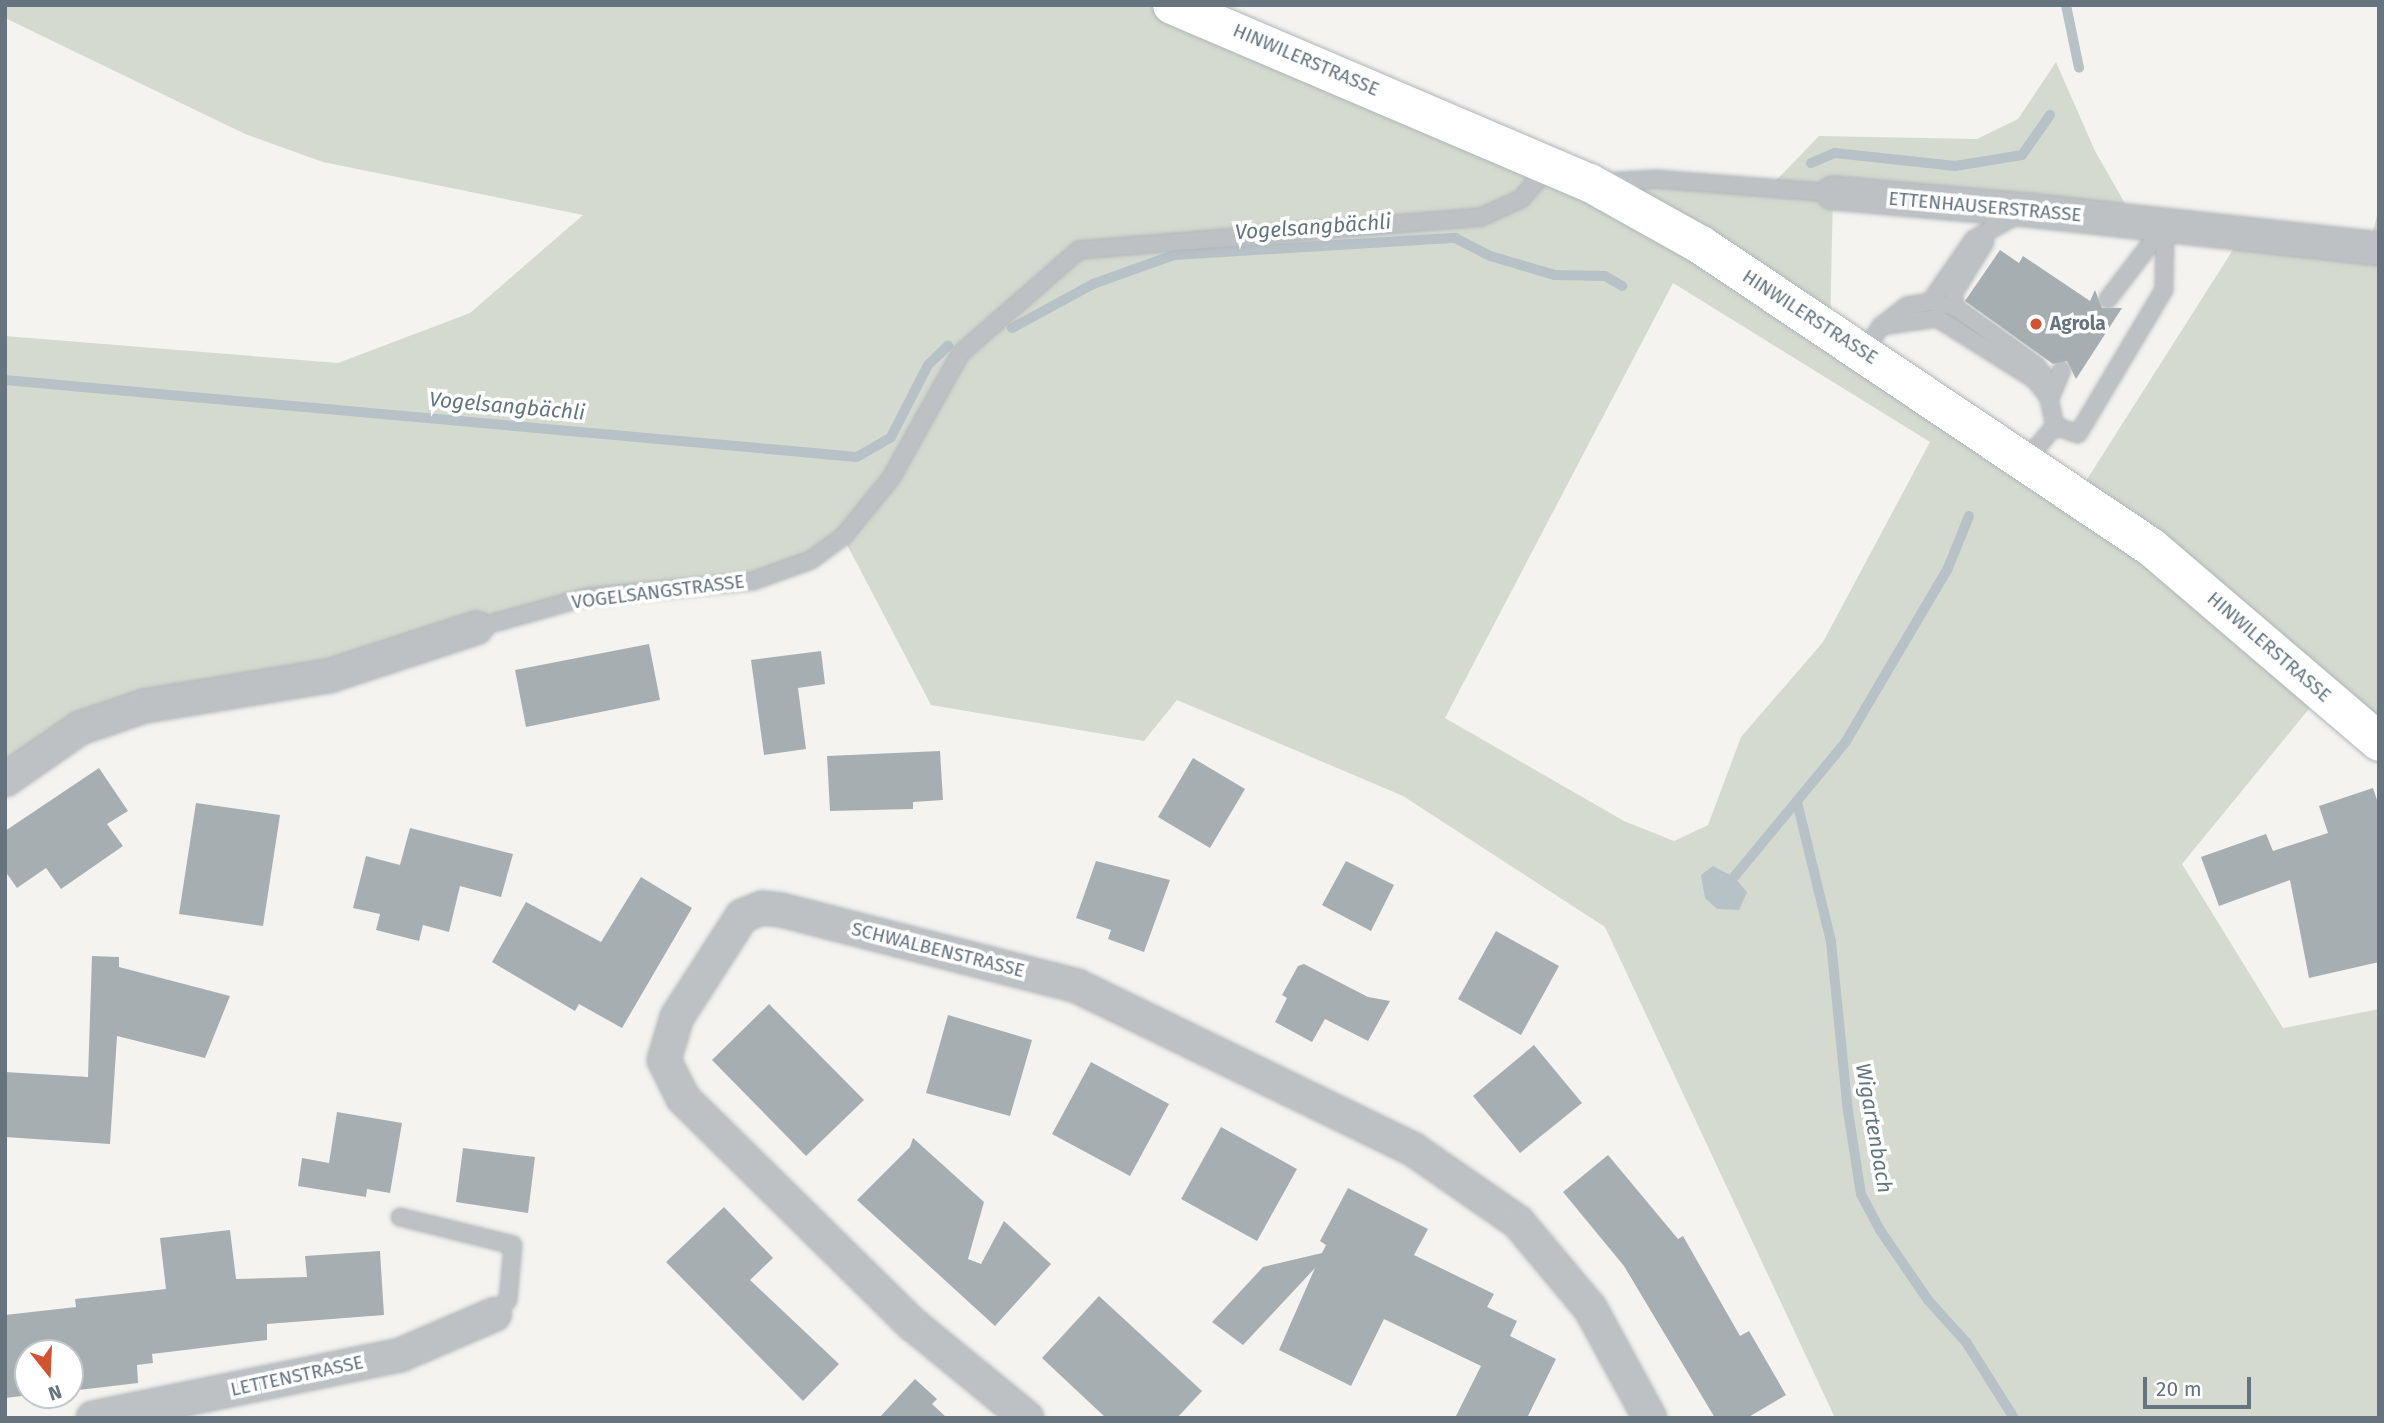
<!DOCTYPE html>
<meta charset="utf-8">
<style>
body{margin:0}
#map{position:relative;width:2384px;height:1423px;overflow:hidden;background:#f4f3f0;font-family:"Fira Sans",sans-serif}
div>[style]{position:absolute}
.green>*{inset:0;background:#d5dad1}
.water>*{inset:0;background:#b7c2c6}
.stream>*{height:10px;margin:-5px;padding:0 5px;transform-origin:5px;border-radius:5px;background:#b7c2c6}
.building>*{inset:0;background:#a7aeb2}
.roads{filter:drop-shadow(0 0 2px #b0b5b8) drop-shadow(0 0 2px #b0b5b8)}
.service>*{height:16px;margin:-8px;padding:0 8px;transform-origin:8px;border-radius:8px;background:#bdc1c4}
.minor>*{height:32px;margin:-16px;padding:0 16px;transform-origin:16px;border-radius:16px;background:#bdc1c4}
.secondary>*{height:38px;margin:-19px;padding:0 19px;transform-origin:19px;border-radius:19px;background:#fff}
.dots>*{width:19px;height:19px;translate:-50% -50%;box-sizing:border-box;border:4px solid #fff;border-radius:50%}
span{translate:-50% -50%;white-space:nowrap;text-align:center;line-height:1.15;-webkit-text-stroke:7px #fff;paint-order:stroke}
.street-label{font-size:19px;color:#65747e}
.poi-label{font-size:19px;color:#65747e;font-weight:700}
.left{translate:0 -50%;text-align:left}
.water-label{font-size:21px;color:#61757b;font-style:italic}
.frame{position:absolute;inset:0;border:7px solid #65747e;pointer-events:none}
.north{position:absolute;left:14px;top:1339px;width:70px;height:70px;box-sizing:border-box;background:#fff;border:2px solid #c1c7cb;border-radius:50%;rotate:162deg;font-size:19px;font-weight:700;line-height:28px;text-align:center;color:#65747e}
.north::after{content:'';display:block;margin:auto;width:24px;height:32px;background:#d15332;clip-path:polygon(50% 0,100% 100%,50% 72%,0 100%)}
.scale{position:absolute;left:2143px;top:1377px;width:108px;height:32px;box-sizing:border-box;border:4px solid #65747e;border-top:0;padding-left:9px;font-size:21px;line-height:24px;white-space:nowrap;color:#65747e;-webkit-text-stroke:5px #fff;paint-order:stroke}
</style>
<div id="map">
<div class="green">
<div style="clip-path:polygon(evenodd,5px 5px,1172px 5px,1590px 183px,1766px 191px,1819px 136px,1977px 139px,2018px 119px,2056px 62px,2095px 151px,2135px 221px,1833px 194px,1830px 331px,2077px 495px,2243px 234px,2369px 248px,2379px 207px,2379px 742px,2322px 693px,2182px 864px,2283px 1028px,2379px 1009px,2379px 1418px,1835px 1418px,1605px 927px,1403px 796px,1177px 700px,1144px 741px,931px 705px,843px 537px,753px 581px,587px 597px,173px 702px,5px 780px,5px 336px,338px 363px,470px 313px,583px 215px,323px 162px,245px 134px,5px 18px,5px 5px,1673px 283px,1930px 442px,1823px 642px,1741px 737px,1708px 825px,1674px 841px,1624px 821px,1445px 718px,1673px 283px)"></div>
</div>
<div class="water">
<div style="clip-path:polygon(1713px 866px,1734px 877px,1747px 892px,1739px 910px,1717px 909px,1705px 898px,1701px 875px)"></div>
</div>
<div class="stream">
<div style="left:2066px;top:5px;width:64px;rotate:78.3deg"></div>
<div style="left:1811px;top:163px;width:26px;rotate:-23deg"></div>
<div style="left:1835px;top:153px;width:121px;rotate:6.2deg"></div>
<div style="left:1955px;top:166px;width:68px;rotate:-9.3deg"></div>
<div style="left:2022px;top:155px;width:49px;rotate:-55deg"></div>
<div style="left:1012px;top:328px;width:92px;rotate:-28.5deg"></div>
<div style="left:1093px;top:284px;width:86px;rotate:-19.7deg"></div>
<div style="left:1174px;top:255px;width:282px;rotate:-3.5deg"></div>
<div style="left:1455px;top:238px;width:39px;rotate:27deg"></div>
<div style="left:1490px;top:256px;width:68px;rotate:16.3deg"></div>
<div style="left:1555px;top:275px;width:50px;rotate:1.1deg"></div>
<div style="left:1605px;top:276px;width:20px;rotate:30deg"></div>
<div style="left:5px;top:380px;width:855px;rotate:5.16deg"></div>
<div style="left:857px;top:457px;width:39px;rotate:-30deg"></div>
<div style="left:891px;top:437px;width:81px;rotate:-62.8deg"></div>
<div style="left:928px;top:365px;width:28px;rotate:-44deg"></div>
<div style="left:1797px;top:802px;width:144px;rotate:76.3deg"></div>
<div style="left:1831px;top:942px;width:170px;rotate:84.3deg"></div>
<div style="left:1848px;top:1111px;width:84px;rotate:81.1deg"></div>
<div style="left:1861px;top:1194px;width:41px;rotate:62.2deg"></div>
<div style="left:1880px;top:1230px;width:85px;rotate:55.6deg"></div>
<div style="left:1928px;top:1300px;width:57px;rotate:47.9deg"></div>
<div style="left:1966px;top:1342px;width:90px;rotate:57.7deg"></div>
<div style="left:1734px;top:877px;width:174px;rotate:-50.4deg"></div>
<div style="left:1845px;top:743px;width:203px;rotate:-59.5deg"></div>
<div style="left:1948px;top:568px;width:56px;rotate:-68deg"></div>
</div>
<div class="building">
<div style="clip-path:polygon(2000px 250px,2019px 263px,2023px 256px,2090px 301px,2095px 290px,2102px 308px,2122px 308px,2076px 379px,2067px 361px,2053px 364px,1965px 301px)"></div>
<div style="clip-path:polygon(649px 644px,660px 700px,526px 727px,515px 670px)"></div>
<div style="clip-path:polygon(821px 651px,825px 684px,798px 688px,806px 749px,764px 755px,751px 660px)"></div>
<div style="clip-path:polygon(940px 751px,943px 800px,913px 802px,913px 809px,830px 811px,827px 756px)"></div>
<div style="clip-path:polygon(1193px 758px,1245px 789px,1210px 848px,1158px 817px)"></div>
<div style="clip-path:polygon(99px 768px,128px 811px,107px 824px,123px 846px,61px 889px,46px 868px,17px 888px,5px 871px,5px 831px)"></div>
<div style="clip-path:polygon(2373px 788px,2379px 806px,2379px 962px,2309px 978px,2290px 880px,2219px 906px,2201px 857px,2266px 834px,2273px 851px,2328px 833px,2319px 806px)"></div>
<div style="clip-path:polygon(196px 803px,280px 815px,263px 926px,179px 914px)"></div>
<div style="clip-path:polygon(410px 828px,513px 854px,501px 897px,460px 886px,449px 932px,423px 925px,419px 941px,376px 930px,380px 914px,353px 908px,366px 856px,400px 865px)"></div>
<div style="clip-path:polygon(1096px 861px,1170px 880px,1144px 952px,1108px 939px,1111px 930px,1076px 918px)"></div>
<div style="clip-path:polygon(1346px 861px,1394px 885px,1371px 931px,1322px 905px)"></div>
<div style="clip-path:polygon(641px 877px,692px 908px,622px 1028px,579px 1004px,575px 1011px,492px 962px,526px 902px,601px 942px)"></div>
<div style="clip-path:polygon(1496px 931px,1559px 966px,1521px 1035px,1458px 999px)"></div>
<div style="clip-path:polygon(92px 956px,119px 957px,119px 967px,230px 996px,205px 1058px,117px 1036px,110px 1144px,5px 1137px,5px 1072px,88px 1077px)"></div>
<div style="clip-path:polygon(1304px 964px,1368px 997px,1390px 1001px,1368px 1041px,1325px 1019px,1312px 1042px,1275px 1022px,1287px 998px,1282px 995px,1298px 966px)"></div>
<div style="clip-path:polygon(769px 1004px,864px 1100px,806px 1156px,712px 1060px)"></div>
<div style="clip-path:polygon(948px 1015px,1032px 1040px,1010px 1116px,926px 1093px)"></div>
<div style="clip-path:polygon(1534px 1045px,1582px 1103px,1520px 1153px,1473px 1096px)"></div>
<div style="clip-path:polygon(1091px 1062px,1169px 1104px,1130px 1176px,1052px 1134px)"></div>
<div style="clip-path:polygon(337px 1112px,402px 1123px,390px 1193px,367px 1189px,366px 1197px,298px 1186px,302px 1158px,329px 1163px)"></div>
<div style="clip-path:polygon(1221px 1127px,1297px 1169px,1257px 1241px,1181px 1199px)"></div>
<div style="clip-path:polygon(913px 1138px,984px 1202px,968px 1259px,981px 1264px,1004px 1221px,1051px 1264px,995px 1326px,857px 1200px,910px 1147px)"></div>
<div style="clip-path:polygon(463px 1148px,535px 1157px,528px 1213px,456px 1202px)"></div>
<div style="clip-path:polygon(1608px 1155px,1678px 1239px,1683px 1236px,1740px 1336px,1749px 1331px,1786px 1395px,1747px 1418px,1715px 1418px,1624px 1266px,1563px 1192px)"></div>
<div style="clip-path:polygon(1348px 1188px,1428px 1229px,1414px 1255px,1494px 1294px,1487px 1307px,1517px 1321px,1510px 1336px,1556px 1359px,1527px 1418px,1455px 1418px,1481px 1366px,1384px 1319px,1351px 1386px,1279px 1350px,1315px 1268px,1243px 1345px,1212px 1322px,1263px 1267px,1322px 1253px,1326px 1245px,1320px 1241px)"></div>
<div style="clip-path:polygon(724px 1207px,773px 1258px,750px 1280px,839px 1364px,803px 1401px,666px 1262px)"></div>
<div style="clip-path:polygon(230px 1230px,236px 1279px,307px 1277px,305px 1256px,380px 1251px,384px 1315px,267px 1324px,267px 1340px,152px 1354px,153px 1363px,137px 1365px,138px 1383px,70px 1391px,70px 1353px,28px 1353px,30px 1395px,5px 1398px,5px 1315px,76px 1307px,75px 1299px,166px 1289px,160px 1238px)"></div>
<div style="clip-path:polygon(1099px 1296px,1202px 1391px,1177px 1418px,1106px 1418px,1042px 1358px)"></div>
<div style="clip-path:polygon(915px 1379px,937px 1399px,932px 1404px,947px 1418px,879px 1418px)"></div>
</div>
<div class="roads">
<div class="service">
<div style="left:1605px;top:182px;width:51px;rotate:-3.4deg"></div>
<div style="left:1656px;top:179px;width:178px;rotate:4.5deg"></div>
<div style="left:2108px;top:299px;width:93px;rotate:-52.4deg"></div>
<div style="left:1930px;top:302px;width:77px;rotate:-55.1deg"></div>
<div style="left:1974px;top:239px;width:54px;rotate:-29deg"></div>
<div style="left:1955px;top:307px;width:13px;rotate:-99deg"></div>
<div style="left:1953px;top:294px;width:61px;rotate:-58.4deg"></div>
<div style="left:1881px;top:326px;width:57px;rotate:-8.1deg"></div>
<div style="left:1937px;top:318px;width:115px;rotate:32.2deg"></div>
<div style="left:2034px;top:379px;width:19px;rotate:51deg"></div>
<div style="left:1864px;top:352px;width:31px;rotate:-57deg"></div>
<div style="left:1881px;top:326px;width:33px;rotate:-38deg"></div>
<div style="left:1907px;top:306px;width:23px;rotate:-10deg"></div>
<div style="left:1930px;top:302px;width:25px;rotate:11deg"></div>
<div style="left:1955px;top:307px;width:100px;rotate:35.6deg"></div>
<div style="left:2036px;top:365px;width:14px;rotate:54deg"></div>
<div style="left:2044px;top:376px;width:51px;rotate:77.6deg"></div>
<div style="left:2050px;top:398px;width:30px;rotate:-67deg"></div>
<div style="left:2055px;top:426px;width:24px;rotate:19deg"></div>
<div style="left:2078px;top:434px;width:168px;rotate:-59.2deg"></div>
<div style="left:2164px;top:290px;width:65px;rotate:-89.1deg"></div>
<div style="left:2025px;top:461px;width:46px;rotate:-49.4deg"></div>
<div style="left:476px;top:628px;width:115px;rotate:-15.6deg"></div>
<div style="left:587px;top:597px;width:167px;rotate:-5.5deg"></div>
<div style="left:753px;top:581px;width:62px;rotate:-19.9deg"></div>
<div style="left:811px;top:560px;width:39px;rotate:-36deg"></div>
<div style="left:843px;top:537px;width:76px;rotate:-50.9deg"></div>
<div style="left:891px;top:478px;width:143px;rotate:-60.8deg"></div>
<div style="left:961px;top:353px;width:157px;rotate:-41.1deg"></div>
<div style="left:1079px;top:250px;width:403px;rotate:-4.7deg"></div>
<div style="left:1481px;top:217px;width:44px;rotate:-24.2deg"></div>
<div style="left:1521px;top:199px;width:43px;rotate:-49.7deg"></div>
<div style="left:400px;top:1217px;width:116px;rotate:13.9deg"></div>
<div style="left:513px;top:1245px;width:55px;rotate:95.2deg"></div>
<div style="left:508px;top:1300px;width:19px;rotate:133deg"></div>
</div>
<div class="minor">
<div style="left:1833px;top:193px;width:196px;rotate:5deg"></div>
<div style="left:2028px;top:210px;width:353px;rotate:6.3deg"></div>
<div style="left:5px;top:780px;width:91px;rotate:-34.7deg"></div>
<div style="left:80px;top:728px;width:69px;rotate:-18.7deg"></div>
<div style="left:145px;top:706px;width:186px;rotate:-9.3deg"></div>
<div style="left:329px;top:676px;width:155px;rotate:-18.1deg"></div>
<div style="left:93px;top:1418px;width:313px;rotate:-11.6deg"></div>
<div style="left:400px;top:1355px;width:103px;rotate:-23.3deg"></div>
<div style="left:1027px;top:1418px;width:149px;rotate:-140.7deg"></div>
<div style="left:912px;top:1324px;width:322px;rotate:-135.4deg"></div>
<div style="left:683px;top:1098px;width:42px;rotate:-116.6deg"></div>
<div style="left:664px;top:1060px;width:45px;rotate:-73.2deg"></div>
<div style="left:677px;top:1017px;width:120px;rotate:-57.2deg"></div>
<div style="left:742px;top:916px;width:22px;rotate:-22deg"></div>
<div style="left:762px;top:908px;width:19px;rotate:6deg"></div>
<div style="left:781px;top:910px;width:306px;rotate:14.4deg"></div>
<div style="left:1077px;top:986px;width:375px;rotate:25.9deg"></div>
<div style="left:1414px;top:1150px;width:126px;rotate:34.7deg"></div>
<div style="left:1518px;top:1222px;width:112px;rotate:50.1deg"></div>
<div style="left:1590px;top:1308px;width:125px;rotate:61.4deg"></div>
</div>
<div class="secondary">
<div style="left:1172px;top:5px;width:454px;rotate:23.1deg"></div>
<div style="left:1590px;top:183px;width:127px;rotate:29.2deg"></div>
<div style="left:1701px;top:245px;width:542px;rotate:33.87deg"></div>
<div style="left:2151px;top:547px;width:300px;rotate:40.5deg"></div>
</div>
</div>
<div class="dots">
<div style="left:2036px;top:324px;background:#d15332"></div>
</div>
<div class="street-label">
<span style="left:1306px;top:60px;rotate:23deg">HINWILERSTRASSE</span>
<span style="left:1985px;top:207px;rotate:5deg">ETTENHAUSERSTRASSE</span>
<span style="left:1810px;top:317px;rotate:33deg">HINWILERSTRASSE</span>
<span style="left:658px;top:592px;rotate:-7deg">VOGELSANGSTRASSE</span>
<span style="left:2269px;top:647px;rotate:41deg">HINWILERSTRASSE</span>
<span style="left:938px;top:950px;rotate:14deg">SCHWALBENSTRASSE</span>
<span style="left:297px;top:1376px;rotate:-12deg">LETTENSTRASSE</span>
</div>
<div class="poi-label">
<span class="left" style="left:2050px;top:324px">Agrola</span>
</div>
<div class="water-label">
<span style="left:1313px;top:227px;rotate:-4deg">Vogelsangbächli</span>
<span style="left:507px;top:406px;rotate:5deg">Vogelsangbächli</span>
<span style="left:1874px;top:1128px;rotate:80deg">Wigartenbach</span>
</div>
<div class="frame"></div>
<div class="north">N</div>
<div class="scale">20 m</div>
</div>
